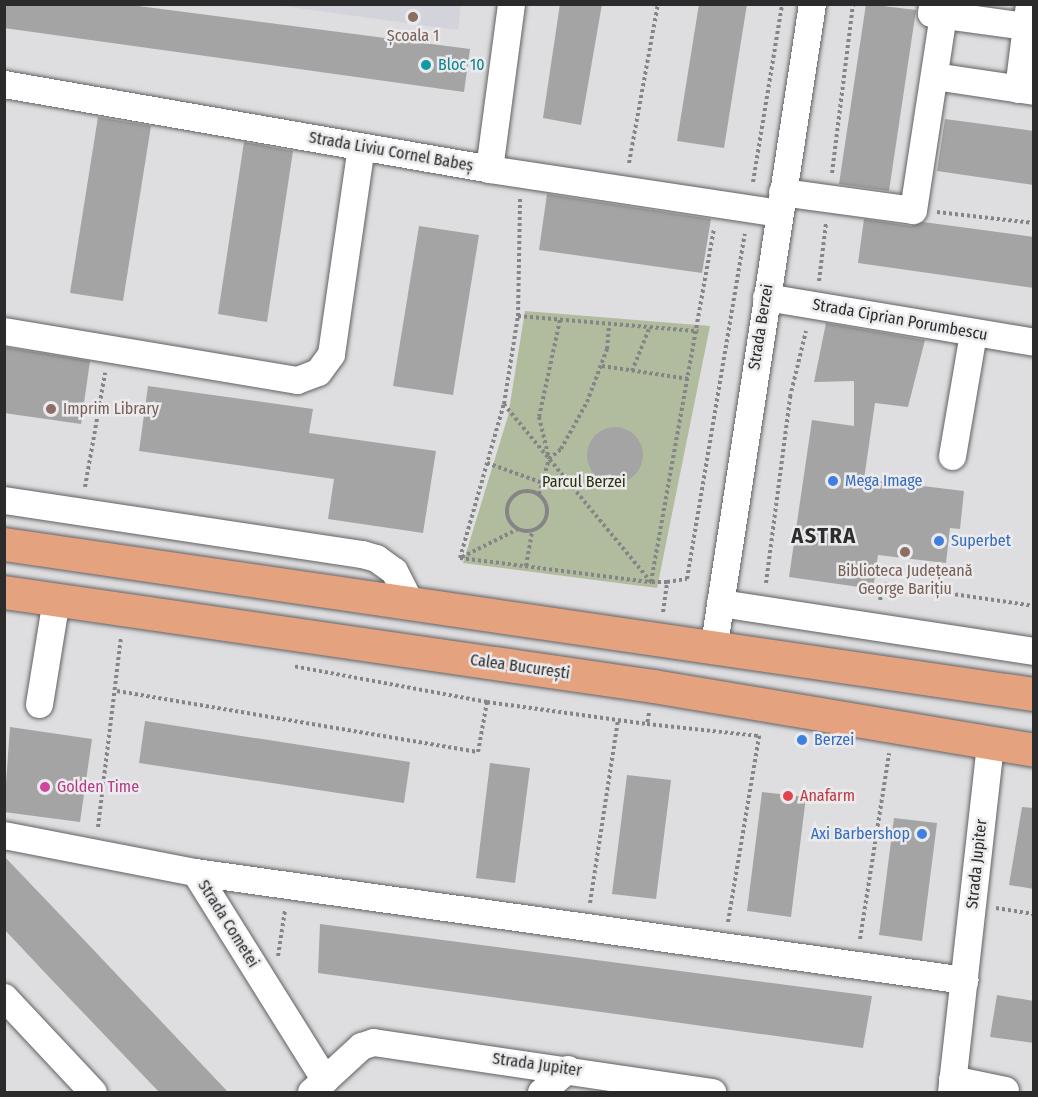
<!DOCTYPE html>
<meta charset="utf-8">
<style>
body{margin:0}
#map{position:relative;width:1038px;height:1097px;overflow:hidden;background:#dedee0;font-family:"Fira Sans Condensed",sans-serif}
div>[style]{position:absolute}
.built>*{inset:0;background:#d3d3dc}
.green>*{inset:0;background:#b1bb9e}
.building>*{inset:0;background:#a4a4a5}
.round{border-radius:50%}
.path>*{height:4px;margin-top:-2px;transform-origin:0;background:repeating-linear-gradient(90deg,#858587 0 3px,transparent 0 6px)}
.path>.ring{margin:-2px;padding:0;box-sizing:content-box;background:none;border:4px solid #858587;border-radius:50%}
.roads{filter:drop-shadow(0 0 2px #616163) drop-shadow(0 0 2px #616163)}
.minor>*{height:27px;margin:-13.5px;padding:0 13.5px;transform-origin:13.5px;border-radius:13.5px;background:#fff}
.major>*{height:33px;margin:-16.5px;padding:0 16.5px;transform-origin:16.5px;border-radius:16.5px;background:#e5a27f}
.dots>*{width:16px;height:16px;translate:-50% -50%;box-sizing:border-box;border:3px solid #ebebed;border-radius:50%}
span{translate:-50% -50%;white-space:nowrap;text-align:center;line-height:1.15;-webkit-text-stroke:5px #ebebed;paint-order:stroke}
.education-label{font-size:16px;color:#785e54}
.left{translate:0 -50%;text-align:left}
.culture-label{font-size:16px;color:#0d838f}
.street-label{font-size:16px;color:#2b2b2c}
.shop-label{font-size:16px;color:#366cbe}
.right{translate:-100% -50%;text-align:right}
.park-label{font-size:16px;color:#29340b}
.hotel-label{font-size:16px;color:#b23c85}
.health-label{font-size:16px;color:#be3a42}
.district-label{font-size:22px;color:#2d2d2e;font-weight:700;letter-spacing:1.5px}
.frame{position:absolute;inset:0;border:6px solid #2b2b2c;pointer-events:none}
</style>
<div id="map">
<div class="built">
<div style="clip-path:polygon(275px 5px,461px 4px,461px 5px,458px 30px)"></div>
</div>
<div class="green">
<div style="clip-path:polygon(525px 311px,710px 326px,657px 588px,463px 563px,508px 416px)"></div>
</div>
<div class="building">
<div style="clip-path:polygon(4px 4px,123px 4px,470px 49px,464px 92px,4px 28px)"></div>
<div style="clip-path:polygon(560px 4px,602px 4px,581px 125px,543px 118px)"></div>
<div style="clip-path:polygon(699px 4px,747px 4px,724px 148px,677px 141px)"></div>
<div style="clip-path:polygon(866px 4px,916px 10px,889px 191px,839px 184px)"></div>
<div style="clip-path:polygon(98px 117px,151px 126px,123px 301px,70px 293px)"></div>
<div style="clip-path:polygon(945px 119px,1034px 131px,1034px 185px,937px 171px)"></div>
<div style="clip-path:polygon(244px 142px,293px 151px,267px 322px,218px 314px)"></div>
<div style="clip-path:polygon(547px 194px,711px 219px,702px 273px,539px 250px)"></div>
<div style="clip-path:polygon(864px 219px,911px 226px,923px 222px,1034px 237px,1034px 288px,858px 263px)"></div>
<div style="clip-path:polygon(419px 226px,479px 235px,453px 395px,393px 386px)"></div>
<div style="clip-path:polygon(826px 323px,925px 340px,908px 407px,875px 403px,864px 479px,964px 491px,960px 529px,950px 528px,946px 563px,878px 555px,873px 589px,789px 577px,812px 420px,854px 426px,854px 381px,814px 382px)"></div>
<div style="clip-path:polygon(4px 347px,90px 361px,81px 424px,4px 413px)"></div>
<div style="clip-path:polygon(148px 386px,313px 409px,309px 433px,436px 451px,423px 533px,328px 519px,334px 479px,139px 451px)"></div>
<div class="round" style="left:587px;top:427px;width:56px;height:56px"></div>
<div style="clip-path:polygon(145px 721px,410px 762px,404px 803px,139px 763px)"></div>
<div style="clip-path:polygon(10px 727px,92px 739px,80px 822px,4px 812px)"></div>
<div style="clip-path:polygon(490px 763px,530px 768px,515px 883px,476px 878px)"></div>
<div style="clip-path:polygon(627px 775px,671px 780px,656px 899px,612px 894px)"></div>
<div style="clip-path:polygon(762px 792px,806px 797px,791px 917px,747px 911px)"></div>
<div style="clip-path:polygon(1022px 807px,1034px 808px,1034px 889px,1009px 885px)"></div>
<div style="clip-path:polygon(894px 818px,937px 823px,922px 941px,879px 935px)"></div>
<div style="clip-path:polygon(4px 856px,87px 943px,228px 1092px,159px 1092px,50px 978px,4px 929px)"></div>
<div style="clip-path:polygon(320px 924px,872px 996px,863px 1048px,318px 973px)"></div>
<div style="clip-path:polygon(997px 995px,1034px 1001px,1034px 1043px,990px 1037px)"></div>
</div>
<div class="path">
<div style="left:629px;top:163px;width:162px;rotate:-79.7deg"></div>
<div style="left:832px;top:173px;width:170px;rotate:-82.9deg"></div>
<div style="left:753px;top:182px;width:180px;rotate:-80.7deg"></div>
<div style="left:937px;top:212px;width:98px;rotate:6.5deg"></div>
<div style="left:819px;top:281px;width:58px;rotate:-83.1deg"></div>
<div style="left:518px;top:316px;width:118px;rotate:-89deg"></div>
<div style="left:560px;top:320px;width:99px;rotate:102.2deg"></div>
<div style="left:539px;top:417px;width:43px;rotate:76.6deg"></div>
<div style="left:549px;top:459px;width:16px;rotate:-40deg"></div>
<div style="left:561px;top:449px;width:54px;rotate:-61deg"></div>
<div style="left:587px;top:402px;width:57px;rotate:-69.3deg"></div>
<div style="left:607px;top:349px;width:23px;rotate:-85deg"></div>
<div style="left:602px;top:366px;width:88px;rotate:8.5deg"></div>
<div style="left:632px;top:371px;width:45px;rotate:-68deg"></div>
<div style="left:487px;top:463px;width:59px;rotate:19.7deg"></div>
<div style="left:85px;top:487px;width:116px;rotate:-80deg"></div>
<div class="ring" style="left:507px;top:491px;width:36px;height:36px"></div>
<div style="left:539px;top:494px;width:35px;rotate:-74deg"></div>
<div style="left:462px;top:557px;width:63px;rotate:-26.6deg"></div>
<div style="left:460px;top:558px;width:193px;rotate:7.2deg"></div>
<div style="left:651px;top:582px;width:358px;rotate:-79.9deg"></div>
<div style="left:460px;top:558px;width:160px;rotate:-74.1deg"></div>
<div style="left:526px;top:566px;width:36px;rotate:-80deg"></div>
<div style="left:667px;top:582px;width:16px;rotate:180deg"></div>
<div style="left:651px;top:582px;width:231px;rotate:-129.6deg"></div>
<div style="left:504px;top:404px;width:89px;rotate:-81deg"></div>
<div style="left:518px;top:316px;width:181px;rotate:4.8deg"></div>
<div style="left:766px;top:583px;width:188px;rotate:-82.6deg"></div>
<div style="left:790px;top:397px;width:68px;rotate:-76.4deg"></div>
<div style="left:880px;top:600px;width:16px;rotate:-76deg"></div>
<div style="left:884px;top:584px;width:152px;rotate:8.3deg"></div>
<div style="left:663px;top:612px;width:30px;rotate:-82deg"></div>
<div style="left:667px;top:582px;width:20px;rotate:-9deg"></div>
<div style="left:687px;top:579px;width:350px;rotate:-80.5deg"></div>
<div style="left:117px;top:691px;width:366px;rotate:9.6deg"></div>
<div style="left:478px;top:752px;width:51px;rotate:-79.8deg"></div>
<div style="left:487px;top:702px;width:197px;rotate:-169.5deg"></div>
<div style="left:487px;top:702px;width:132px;rotate:7.8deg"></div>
<div style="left:649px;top:713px;width:11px;rotate:100deg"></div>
<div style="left:647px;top:724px;width:114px;rotate:6.1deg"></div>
<div style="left:98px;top:827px;width:190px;rotate:-83.1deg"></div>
<div style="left:590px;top:903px;width:185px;rotate:-81.3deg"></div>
<div style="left:618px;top:720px;width:29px;rotate:8deg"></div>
<div style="left:996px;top:908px;width:38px;rotate:9deg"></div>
<div style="left:728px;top:922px;width:189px;rotate:-80.5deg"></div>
<div style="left:860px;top:939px;width:188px;rotate:-81.1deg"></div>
<div style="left:278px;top:956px;width:47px;rotate:-81.3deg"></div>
</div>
<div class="roads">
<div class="minor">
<div style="left:932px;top:6px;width:7px;rotate:98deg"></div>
<div style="left:931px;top:13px;width:96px;rotate:7.8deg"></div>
<div style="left:1026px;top:26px;width:22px;rotate:-82deg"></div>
<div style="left:934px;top:76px;width:101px;rotate:8.5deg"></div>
<div style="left:4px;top:84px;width:492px;rotate:9.9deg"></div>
<div style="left:489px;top:169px;width:293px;rotate:8.6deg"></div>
<div style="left:1018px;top:89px;width:64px;rotate:-82.8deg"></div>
<div style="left:489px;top:169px;width:166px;rotate:-82.4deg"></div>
<div style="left:782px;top:192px;width:132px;rotate:7.8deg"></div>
<div style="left:913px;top:210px;width:197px;rotate:-81.3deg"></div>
<div style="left:766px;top:297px;width:272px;rotate:9.5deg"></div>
<div style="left:4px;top:331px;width:297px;rotate:9.5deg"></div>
<div style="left:297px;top:380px;width:22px;rotate:-21deg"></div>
<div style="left:318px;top:372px;width:22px;rotate:-54deg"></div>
<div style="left:331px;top:354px;width:209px;rotate:-81.8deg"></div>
<div style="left:952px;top:456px;width:125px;rotate:-80.3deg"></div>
<div style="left:4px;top:500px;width:362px;rotate:8.6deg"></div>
<div style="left:362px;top:554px;width:15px;rotate:16deg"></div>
<div style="left:376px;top:558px;width:22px;rotate:36deg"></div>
<div style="left:394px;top:571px;width:35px;rotate:63deg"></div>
<div style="left:720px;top:603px;width:318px;rotate:8.7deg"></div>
<div style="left:713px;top:650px;width:654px;rotate:-81.29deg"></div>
<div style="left:39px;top:704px;width:106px;rotate:-80.8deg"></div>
<div style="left:4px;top:835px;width:195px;rotate:11deg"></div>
<div style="left:195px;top:872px;width:245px;rotate:58deg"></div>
<div style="left:195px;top:872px;width:777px;rotate:7.99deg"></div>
<div style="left:4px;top:997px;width:130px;rotate:46.9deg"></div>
<div style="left:952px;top:1079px;width:54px;rotate:11.7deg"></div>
<div style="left:311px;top:1092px;width:68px;rotate:-42.6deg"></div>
<div style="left:361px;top:1046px;width:13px;rotate:-18deg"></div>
<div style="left:373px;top:1042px;width:343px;rotate:8.4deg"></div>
<div style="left:541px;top:1092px;width:35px;rotate:-41deg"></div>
<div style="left:951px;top:1092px;width:351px;rotate:-83.6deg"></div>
</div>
<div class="major">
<div style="left:4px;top:544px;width:1041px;rotate:8.29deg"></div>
<div style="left:4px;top:592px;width:656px;rotate:8.24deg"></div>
<div style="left:653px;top:686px;width:386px;rotate:9.5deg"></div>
</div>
</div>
<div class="dots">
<div style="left:413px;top:17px;background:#8d6e63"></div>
<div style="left:426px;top:65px;background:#0f9aa8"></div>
<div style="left:51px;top:409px;background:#8d6e63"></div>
<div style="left:833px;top:481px;background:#3f7fe0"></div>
<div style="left:939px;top:541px;background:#3f7fe0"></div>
<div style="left:905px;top:552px;background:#8d6e63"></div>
<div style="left:802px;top:740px;background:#3f7fe0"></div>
<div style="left:45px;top:787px;background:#d1479c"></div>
<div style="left:788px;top:796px;background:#e0444e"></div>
<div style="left:922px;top:834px;background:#3f7fe0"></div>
</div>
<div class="education-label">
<span style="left:413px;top:36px">Școala 1</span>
<span class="left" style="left:63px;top:409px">Imprim Library</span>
<span style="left:905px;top:580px">Biblioteca Județeană<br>George Barițiu</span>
</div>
<div class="culture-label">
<span class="left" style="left:438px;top:65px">Bloc 10</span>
</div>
<div class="street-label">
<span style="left:391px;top:152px;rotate:10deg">Strada Liviu Cornel Babeș</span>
<span style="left:900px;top:320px;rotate:10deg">Strada Ciprian Porumbescu</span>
<span style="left:761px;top:327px;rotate:-81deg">Strada Berzei</span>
<span style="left:520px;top:667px;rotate:8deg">Calea București</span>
<span style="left:977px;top:864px;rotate:-84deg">Strada Jupiter</span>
<span style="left:228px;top:924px;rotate:58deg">Strada Cometei</span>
<span style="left:537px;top:1065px;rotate:8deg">Strada Jupiter</span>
</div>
<div class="shop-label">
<span class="left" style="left:845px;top:481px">Mega Image</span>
<span class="left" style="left:951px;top:541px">Superbet</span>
<span class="left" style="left:814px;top:740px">Berzei</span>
<span class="right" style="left:910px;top:834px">Axi Barbershop</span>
</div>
<div class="park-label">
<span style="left:584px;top:482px">Parcul Berzei</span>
</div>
<div class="hotel-label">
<span class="left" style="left:57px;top:787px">Golden Time</span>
</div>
<div class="health-label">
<span class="left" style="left:800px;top:796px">Anafarm</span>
</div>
<div class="district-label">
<span style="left:824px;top:536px">ASTRA</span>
</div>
<div class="frame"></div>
</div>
